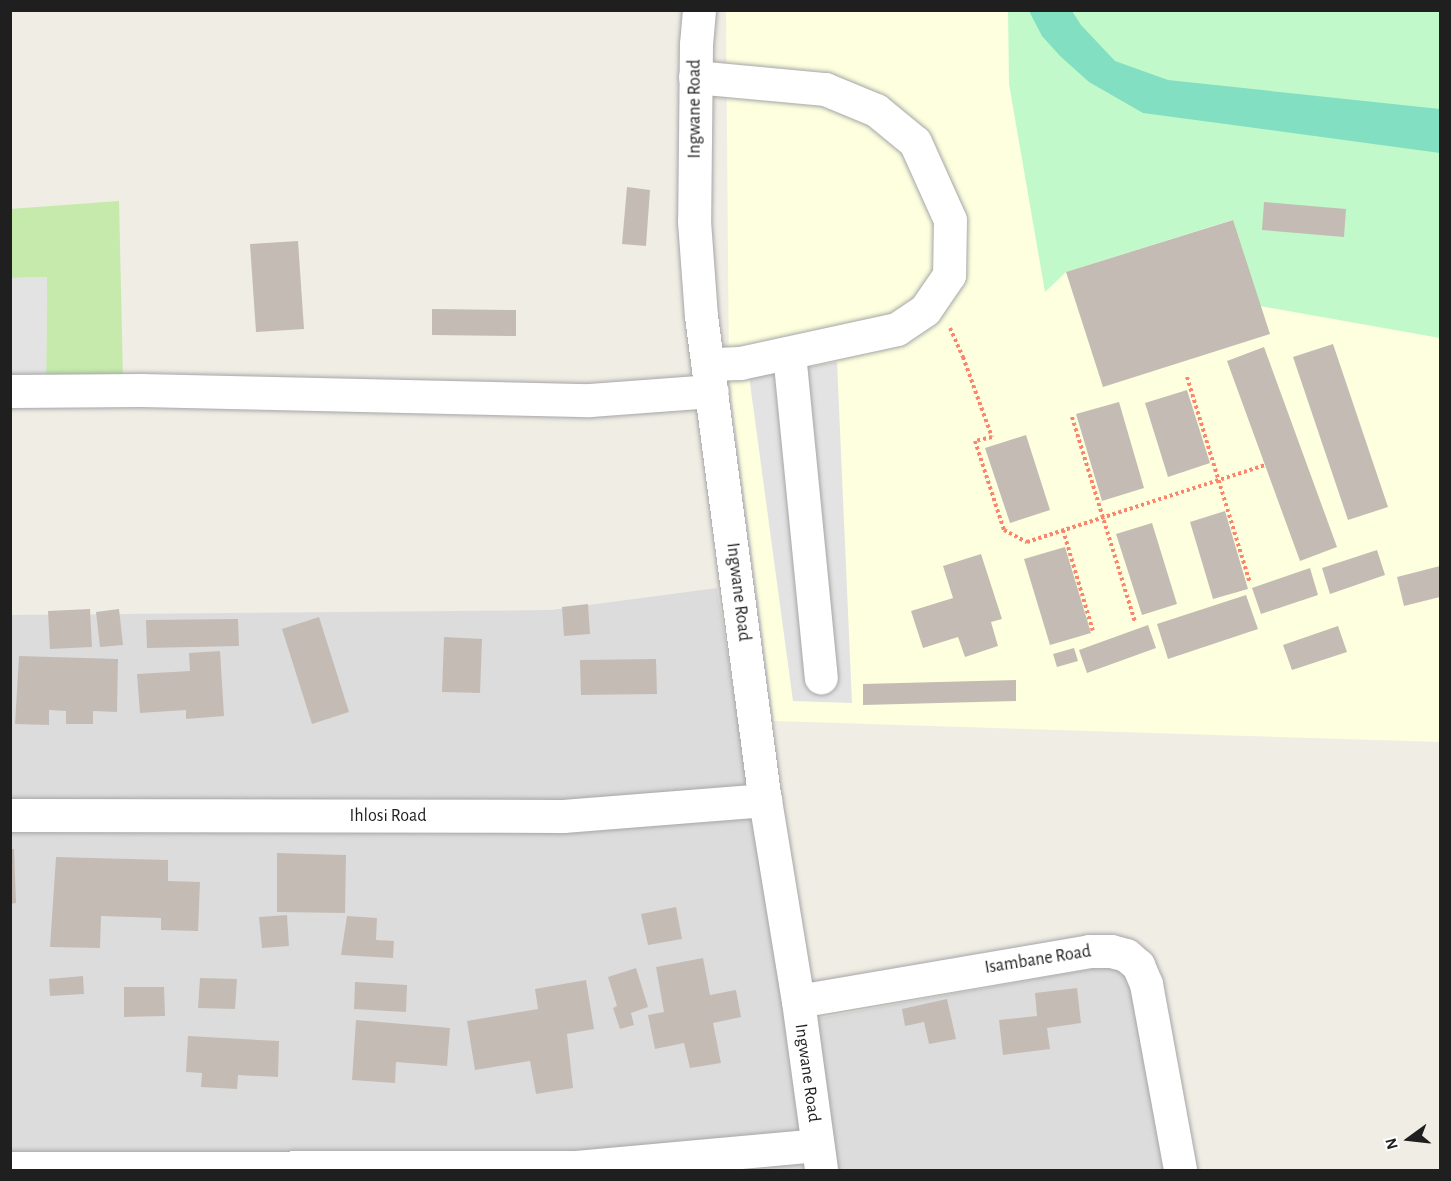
<!DOCTYPE html>
<style>
body{margin:0}
#map{position:relative;width:1451px;height:1181px;overflow:hidden;background:#f0ede5;font-family:"Alegreya Sans",sans-serif}
div>[style]{position:absolute}
.residential>*{inset:0;background:#dddcdc}
.education>*{inset:0;background:#fdffdf}
.grass>*{inset:0;background:#c5eaab}
.park>*{inset:0;background:#c2f9cb}
.pitch>*{inset:0;background:#83dfc2}
.parking>*{inset:0;background:#e3e3e3}
.building>*{inset:0;background:#c4bcb4}
.path>*{height:4px;margin-top:-2px;transform-origin:0;background:repeating-linear-gradient(90deg,#fa856c 0 3px,transparent 0 6px)}
.roads{filter:drop-shadow(0 0 2px #a6a6a6) drop-shadow(0 0 2px #a6a6a6)}
.minor>*{height:33px;margin:-16.5px;padding:0 16.5px;transform-origin:16.5px;border-radius:16.5px;background:#fff}
span{translate:-50% -50%;white-space:nowrap;text-align:center;line-height:1.15;-webkit-text-stroke:6px #fff;paint-order:stroke}
.street-label{font-size:18px;color:#1f1f1f}
.frame{position:absolute;inset:0;border:12px solid #1f1f1f;pointer-events:none}
.north{position:absolute;left:1379px;top:1109px;width:60px;height:60px;-webkit-text-stroke:4px #fff;paint-order:stroke;rotate:255deg;font-size:16px;font-weight:700;line-height:24px;text-align:center;color:#1f1f1f}
.north::after{content:'';display:block;margin:auto;width:21px;height:27px;background:#1f1f1f;clip-path:polygon(50% 0,100% 100%,50% 72%,0 100%)}
</style>
<div id="map">
<div class="residential">
<div style="clip-path:polygon(717px 588px,786px 1024px,1113px 965px,1135px 988px,1163px 1170px,11px 1170px,10px 615px,551px 610px)"></div>
</div>
<div class="education">
<div style="clip-path:polygon(726px 11px,1440px 11px,1440px 742px,774px 721px,729px 377px)"></div>
</div>
<div class="grass">
<div style="clip-path:polygon(119px 201px,123px 378px,46px 377px,47px 277px,11px 278px,10px 209px)"></div>
</div>
<div class="park">
<div style="clip-path:polygon(1008px 11px,1440px 11px,1440px 338px,1260px 306px,1232px 220px,1066px 272px,1045px 292px,1009px 84px)"></div>
</div>
<div class="pitch">
<div style="clip-path:polygon(1029px 11px,1072px 11px,1081px 25px,1115px 61px,1168px 80px,1440px 109px,1440px 153px,1143px 113px,1089px 82px,1060px 56px,1042px 36px)"></div>
</div>
<div class="parking">
<div style="clip-path:polygon(47px 277px,46px 393px,11px 395px,10px 278px)"></div>
<div style="clip-path:polygon(837px 362px,852px 703px,793px 701px,749px 376px)"></div>
</div>
<div class="building">
<div style="clip-path:polygon(627px 187px,650px 190px,646px 246px,622px 244px)"></div>
<div style="clip-path:polygon(1264px 202px,1346px 209px,1344px 237px,1262px 230px)"></div>
<div style="clip-path:polygon(1233px 220px,1270px 334px,1103px 387px,1066px 272px)"></div>
<div style="clip-path:polygon(298px 241px,304px 329px,256px 332px,250px 244px)"></div>
<div style="clip-path:polygon(432px 309px,516px 310px,516px 336px,432px 335px)"></div>
<div style="clip-path:polygon(1333px 344px,1388px 507px,1348px 520px,1293px 357px)"></div>
<div style="clip-path:polygon(1264px 347px,1337px 547px,1300px 561px,1227px 361px)"></div>
<div style="clip-path:polygon(1187px 390px,1210px 463px,1168px 477px,1145px 403px)"></div>
<div style="clip-path:polygon(1119px 402px,1144px 488px,1102px 501px,1076px 414px)"></div>
<div style="clip-path:polygon(1026px 435px,1050px 510px,1010px 523px,985px 448px)"></div>
<div style="clip-path:polygon(1225px 511px,1248px 589px,1213px 599px,1190px 522px)"></div>
<div style="clip-path:polygon(1152px 523px,1177px 604px,1142px 615px,1116px 534px)"></div>
<div style="clip-path:polygon(1065px 547px,1091px 633px,1050px 645px,1024px 559px)"></div>
<div style="clip-path:polygon(1377px 550px,1385px 575px,1330px 594px,1322px 568px)"></div>
<div style="clip-path:polygon(981px 554px,1002px 619px,991px 622px,998px 646px,965px 657px,958px 637px,923px 648px,911px 611px,953px 598px,943px 566px)"></div>
<div style="clip-path:polygon(1440px 566px,1440px 597px,1404px 606px,1397px 577px)"></div>
<div style="clip-path:polygon(1310px 568px,1318px 595px,1261px 614px,1252px 588px)"></div>
<div style="clip-path:polygon(1246px 595px,1258px 629px,1168px 659px,1157px 624px)"></div>
<div style="clip-path:polygon(588px 604px,590px 634px,564px 636px,562px 607px)"></div>
<div style="clip-path:polygon(90px 609px,92px 647px,50px 649px,48px 611px)"></div>
<div style="clip-path:polygon(119px 609px,123px 645px,100px 647px,96px 612px)"></div>
<div style="clip-path:polygon(319px 617px,349px 712px,312px 724px,282px 629px)"></div>
<div style="clip-path:polygon(238px 619px,239px 646px,147px 648px,146px 620px)"></div>
<div style="clip-path:polygon(1148px 625px,1156px 648px,1087px 673px,1079px 650px)"></div>
<div style="clip-path:polygon(1338px 626px,1347px 652px,1292px 670px,1283px 645px)"></div>
<div style="clip-path:polygon(444px 637px,482px 639px,480px 693px,442px 692px)"></div>
<div style="clip-path:polygon(1074px 648px,1078px 661px,1057px 667px,1053px 654px)"></div>
<div style="clip-path:polygon(220px 651px,224px 716px,186px 719px,186px 710px,140px 713px,137px 674px,190px 671px,189px 653px)"></div>
<div style="clip-path:polygon(19px 656px,118px 659px,117px 712px,93px 711px,93px 724px,66px 724px,66px 711px,49px 710px,49px 725px,15px 724px)"></div>
<div style="clip-path:polygon(656px 659px,657px 694px,581px 695px,580px 660px)"></div>
<div style="clip-path:polygon(1016px 680px,1016px 701px,863px 705px,863px 684px)"></div>
<div style="clip-path:polygon(10px 849px,14px 849px,16px 903px,10px 904px)"></div>
<div style="clip-path:polygon(277px 853px,346px 855px,345px 913px,277px 912px)"></div>
<div style="clip-path:polygon(56px 857px,168px 860px,168px 881px,200px 882px,198px 931px,161px 930px,161px 918px,101px 916px,100px 948px,50px 947px)"></div>
<div style="clip-path:polygon(676px 907px,682px 939px,648px 945px,641px 914px)"></div>
<div style="clip-path:polygon(287px 915px,289px 946px,262px 948px,259px 917px)"></div>
<div style="clip-path:polygon(347px 916px,377px 918px,376px 940px,394px 941px,393px 958px,341px 955px)"></div>
<div style="clip-path:polygon(703px 958px,710px 995px,736px 990px,741px 1017px,713px 1023px,721px 1063px,690px 1068px,684px 1043px,655px 1049px,648px 1015px,664px 1012px,656px 967px)"></div>
<div style="clip-path:polygon(636px 968px,648px 1007px,631px 1013px,634px 1025px,620px 1029px,613px 1008px,617px 1006px,608px 977px)"></div>
<div style="clip-path:polygon(83px 976px,84px 994px,50px 996px,49px 979px)"></div>
<div style="clip-path:polygon(200px 978px,237px 979px,235px 1009px,198px 1008px)"></div>
<div style="clip-path:polygon(586px 980px,594px 1029px,567px 1034px,573px 1088px,536px 1094px,530px 1061px,475px 1070px,467px 1021px,538px 1009px,535px 989px)"></div>
<div style="clip-path:polygon(355px 982px,407px 985px,406px 1012px,354px 1009px)"></div>
<div style="clip-path:polygon(124px 987px,164px 987px,165px 1016px,124px 1017px)"></div>
<div style="clip-path:polygon(1077px 988px,1081px 1023px,1047px 1028px,1050px 1049px,1003px 1055px,999px 1020px,1037px 1016px,1035px 993px)"></div>
<div style="clip-path:polygon(947px 999px,956px 1039px,929px 1044px,924px 1022px,905px 1026px,902px 1009px)"></div>
<div style="clip-path:polygon(356px 1020px,450px 1028px,447px 1066px,396px 1062px,395px 1083px,352px 1080px)"></div>
<div style="clip-path:polygon(188px 1036px,279px 1041px,278px 1077px,238px 1075px,237px 1089px,201px 1087px,202px 1073px,186px 1072px)"></div>
</div>
<div class="path">
<div style="left:950px;top:328px;width:32px;rotate:66deg"></div>
<div style="left:963px;top:357px;width:85px;rotate:70.1deg"></div>
<div style="left:992px;top:437px;width:17px;rotate:167deg"></div>
<div style="left:975px;top:441px;width:94px;rotate:72deg"></div>
<div style="left:1004px;top:530px;width:26px;rotate:28deg"></div>
<div style="left:1027px;top:542px;width:250px;rotate:-17.9deg"></div>
<div style="left:1187px;top:377px;width:215px;rotate:73deg"></div>
<div style="left:1072px;top:417px;width:214px;rotate:72.9deg"></div>
<div style="left:1063px;top:530px;width:105px;rotate:73.5deg"></div>
</div>
<div class="roads">
<div class="minor">
<div style="left:699px;top:10px;width:34px;rotate:95deg"></div>
<div style="left:696px;top:44px;width:177px;rotate:90.6deg"></div>
<div style="left:694px;top:221px;width:95px;rotate:85.8deg"></div>
<div style="left:701px;top:316px;width:488px;rotate:82.5deg"></div>
<div style="left:765px;top:800px;width:204px;rotate:80.7deg"></div>
<div style="left:798px;top:1001px;width:171px;rotate:82.2deg"></div>
<div style="left:695px;top:77px;width:131px;rotate:5.3deg"></div>
<div style="left:825px;top:89px;width:55px;rotate:22.4deg"></div>
<div style="left:876px;top:110px;width:50px;rotate:39.4deg"></div>
<div style="left:915px;top:142px;width:85px;rotate:65.8deg"></div>
<div style="left:950px;top:220px;width:55px;rotate:91deg"></div>
<div style="left:949px;top:275px;width:42px;rotate:124.4deg"></div>
<div style="left:925px;top:310px;width:34px;rotate:146deg"></div>
<div style="left:897px;top:329px;width:161px;rotate:167.8deg"></div>
<div style="left:740px;top:363px;width:32px;rotate:178deg"></div>
<div style="left:789px;top:353px;width:326px;rotate:84.4deg"></div>
<div style="left:10px;top:391px;width:131px;rotate:-0.4deg"></div>
<div style="left:141px;top:390px;width:449px;rotate:1.3deg"></div>
<div style="left:590px;top:400px;width:122px;rotate:-4.2deg"></div>
<div style="left:10px;top:815px;width:553px;rotate:0.1deg"></div>
<div style="left:563px;top:816px;width:203px;rotate:-4.5deg"></div>
<div style="left:798px;top:1001px;width:295px;rotate:-9.7deg"></div>
<div style="left:1089px;top:951px;width:22px"></div>
<div style="left:1111px;top:951px;width:16px;rotate:15deg"></div>
<div style="left:1126px;top:955px;width:16px;rotate:40deg"></div>
<div style="left:1138px;top:965px;width:21px;rotate:67deg"></div>
<div style="left:1146px;top:984px;width:189px;rotate:79.6deg"></div>
<div style="left:10px;top:1168px;width:566px;rotate:-0.1deg"></div>
<div style="left:576px;top:1167px;width:242px;rotate:-5.2deg"></div>
</div>
</div>
<div class="street-label">
<span style="left:695px;top:109px;rotate:-90deg">Ingwane Road</span>
<span style="left:738px;top:592px;rotate:83deg">Ingwane Road</span>
<span style="left:388px;top:816px">Ihlosi Road</span>
<span style="left:1038px;top:960px;rotate:-9deg">Isambane Road</span>
<span style="left:807px;top:1073px;rotate:82deg">Ingwane Road</span>
</div>
<div class="frame"></div>
<div class="north">N</div>
</div>
